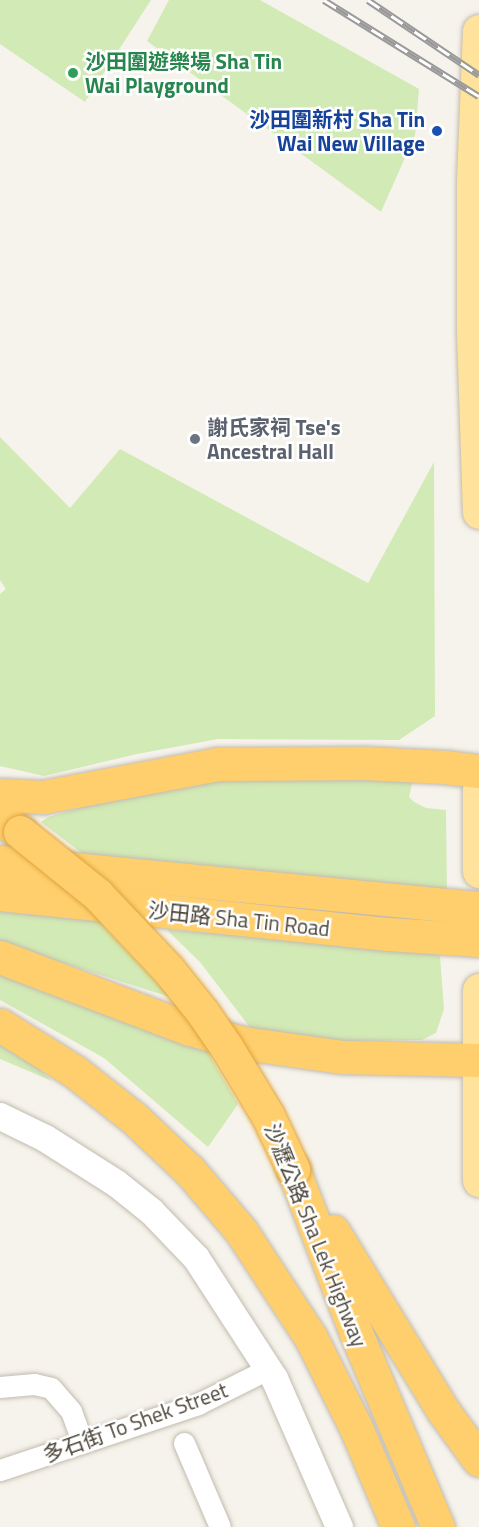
<!DOCTYPE html>
<meta charset="utf-8">
<style>
body{margin:0}
#map{position:relative;width:479px;height:1527px;overflow:hidden;background:#f6f3ec;font-family:"Titillium Web","Noto Sans TC",sans-serif}
div>[style]{position:absolute}
.green>*{inset:0;background:#d2eab5}
.roads{filter:drop-shadow(0 0 2px #c2bbae) drop-shadow(0 0 2px #c2bbae)}
.minor>*{height:21px;margin:-10.5px;padding:0 10.5px;transform-origin:10.5px;border-radius:10.5px;background:#fff}
.tertiary>*{height:27px;margin:-13.5px;padding:0 13.5px;transform-origin:13.5px;border-radius:13.5px;background:#fff}
.primary>*{height:33px;margin:-16.5px;padding:0 16.5px;transform-origin:16.5px;border-radius:16.5px;background:#ffe39c}
.motorway>*{height:33px;margin:-16.5px;padding:0 16.5px;transform-origin:16.5px;border-radius:16.5px;background:#ffcf6e}
.rail>*{height:7px;margin-top:-3.5px;transform-origin:0;background:repeating-linear-gradient(90deg,#fff 0 14px,#9a9a9a 0 28px);box-sizing:border-box;border-block:2px solid #9a9a9a}
.bridges{filter:drop-shadow(0 0 2px #e0a43c) drop-shadow(0 0 2px #e0a43c)}
.motorway-bridge>*{height:33px;margin:-16.5px;padding:0 16.5px;transform-origin:16.5px;border-radius:16.5px;background:#ffcf6e}
.dots>*{width:16px;height:16px;translate:-50% -50%;box-sizing:border-box;border:3px solid #fff;border-radius:50%}
span{translate:-50% -50%;white-space:nowrap;text-align:center;line-height:1.15;-webkit-text-stroke:5px #fff;paint-order:stroke}
.leisure-label{font-size:21px;color:#27864d;font-weight:700}
.left{translate:0 -50%;text-align:left}
.transit-label{font-size:21px;color:#164399;font-weight:700}
.right{translate:-100% -50%;text-align:right}
.worship-label{font-size:21px;color:#5b616d;font-weight:700}
.street-label{font-size:21px;color:#4b4439}
</style>
<div id="map">
<div class="green">
<div style="clip-path:polygon(0 0,151px 0,85px 102px,0 44px)"></div>
<div style="clip-path:polygon(169px 0,260px 0,419px 89px,415px 135px,381px 212px,147px 41px)"></div>
<div style="clip-path:polygon(0 437px,70px 508px,120px 449px,368px 583px,434px 462px,435px 716px,399px 740px,218px 739px,137px 754px,44px 776px,0 766px,0 594px,6px 589px,0 580px)"></div>
<div style="clip-path:polygon(414px 774px,409px 797px,414px 802px,426px 808px,446px 810px,447px 897px,91px 860px,41px 822px,48px 817px,136px 792px,223px 775px)"></div>
<div style="clip-path:polygon(0 903px,92px 914px,170px 997px,0 943px)"></div>
<div style="clip-path:polygon(167px 930px,417px 948px,440px 956px,444px 1009px,436px 1033px,422px 1040px,342px 1041px,255px 1034px,200px 962px)"></div>
<div style="clip-path:polygon(0 972px,204px 1046px,238px 1104px,208px 1147px,104px 1058px,0 1000px)"></div>
<div style="clip-path:polygon(0 1042px,18px 1051px,52px 1081px,0 1059px)"></div>
</div>
<div class="roads">
<div class="minor">
<div style="left:0;top:1387px;width:34px;rotate:-5deg"></div>
<div style="left:34px;top:1384px;width:17px;rotate:13deg"></div>
<div style="left:51px;top:1388px;width:30px;rotate:49deg"></div>
<div style="left:71px;top:1411px;width:33px;rotate:70deg"></div>
<div style="left:184px;top:1443px;width:91px;rotate:66.8deg"></div>
<div style="left:0;top:1470px;width:209px;rotate:-18.4deg"></div>
<div style="left:198px;top:1404px;width:78px;rotate:-26.6deg"></div>
</div>
<div class="tertiary">
<div style="left:0;top:1116px;width:50px;rotate:26.1deg"></div>
<div style="left:45px;top:1138px;width:84px;rotate:32.4deg"></div>
<div style="left:116px;top:1183px;width:45px;rotate:38.7deg"></div>
<div style="left:151px;top:1211px;width:65px;rotate:46.2deg"></div>
<div style="left:196px;top:1258px;width:143px;rotate:57deg"></div>
<div style="left:274px;top:1378px;width:163px;rotate:66.4deg"></div>
</div>
<div class="primary">
<div style="left:479px;top:31px;width:151px;rotate:92.3deg"></div>
<div style="left:473px;top:182px;width:150px;rotate:90deg"></div>
<div style="left:473px;top:332px;width:180px;rotate:88.1deg"></div>
<div style="left:479px;top:788px;width:83px;rotate:90deg"></div>
<div style="left:479px;top:990px;width:190px;rotate:90deg"></div>
</div>
<div class="motorway">
<div style="left:0;top:795px;width:43px;rotate:2.7deg"></div>
<div style="left:43px;top:797px;width:178px;rotate:-10.7deg"></div>
<div style="left:218px;top:764px;width:147px;rotate:-0.4deg"></div>
<div style="left:365px;top:763px;width:80px;rotate:2.9deg"></div>
<div style="left:445px;top:767px;width:34px;rotate:7deg"></div>
<div style="left:0;top:819px;width:24px;rotate:33deg"></div>
<div style="left:0;top:862px;width:481px;rotate:5.5deg"></div>
<div style="left:0;top:894px;width:390px;rotate:5.9deg"></div>
<div style="left:388px;top:934px;width:91px;rotate:3.8deg"></div>
<div style="left:0;top:957px;width:203px;rotate:20.8deg"></div>
<div style="left:190px;top:1029px;width:55px;rotate:14.8deg"></div>
<div style="left:243px;top:1043px;width:101px;rotate:8deg"></div>
<div style="left:343px;top:1057px;width:136px;rotate:1.3deg"></div>
<div style="left:0;top:1025px;width:87px;rotate:31.9deg"></div>
<div style="left:74px;top:1071px;width:76px;rotate:38.1deg"></div>
<div style="left:134px;top:1118px;width:77px;rotate:43.4deg"></div>
<div style="left:190px;top:1171px;width:79px;rotate:49.6deg"></div>
<div style="left:241px;top:1231px;width:128px;rotate:56.8deg"></div>
<div style="left:311px;top:1338px;width:101px;rotate:63.4deg"></div>
<div style="left:356px;top:1428px;width:108px;rotate:67deg"></div>
<div style="left:293px;top:1169px;width:176px;rotate:69deg"></div>
<div style="left:356px;top:1333px;width:211px;rotate:67.1deg"></div>
<div style="left:333px;top:1231px;width:212px;rotate:58.5deg"></div>
<div style="left:444px;top:1412px;width:59px;rotate:53.9deg"></div>
</div>
</div>
<div class="rail">
<div style="left:324px;top:0;width:182px;rotate:31.8deg"></div>
<div style="left:368px;top:0;width:134px;rotate:34deg"></div>
</div>
<div class="bridges">
<div class="motorway-bridge">
<div style="left:20px;top:832px;width:99px;rotate:38.8deg"></div>
<div style="left:97px;top:894px;width:103px;rotate:46.6deg"></div>
<div style="left:168px;top:969px;width:56px;rotate:51.5deg"></div>
<div style="left:203px;top:1013px;width:42px;rotate:55.6deg"></div>
<div style="left:227px;top:1048px;width:79px;rotate:58.9deg"></div>
<div style="left:268px;top:1116px;width:59px;rotate:64.7deg"></div>
</div>
</div>
<div class="dots">
<div style="left:73px;top:73px;background:#2e9e5b"></div>
<div style="left:437px;top:131px;background:#1a4fb4"></div>
<div style="left:195px;top:439px;background:#6b7280"></div>
</div>
<div class="leisure-label">
<span class="left" style="left:85px;top:73px">沙田圍遊樂場 Sha Tin<br>Wai Playground</span>
</div>
<div class="transit-label">
<span class="right" style="left:425px;top:131px">沙田圍新村 Sha Tin<br>Wai New Village</span>
</div>
<div class="worship-label">
<span class="left" style="left:207px;top:439px">謝氏家祠 Tse's<br>Ancestral Hall</span>
</div>
<div class="street-label">
<span style="left:239px;top:919px;rotate:6deg">沙田路 Sha Tin Road</span>
<span style="left:316px;top:1235px;rotate:68deg">沙瀝公路 Sha Lek Highway</span>
<span style="left:135px;top:1422px;rotate:-20deg">多石街 To Shek Street</span>
</div>
</div>
